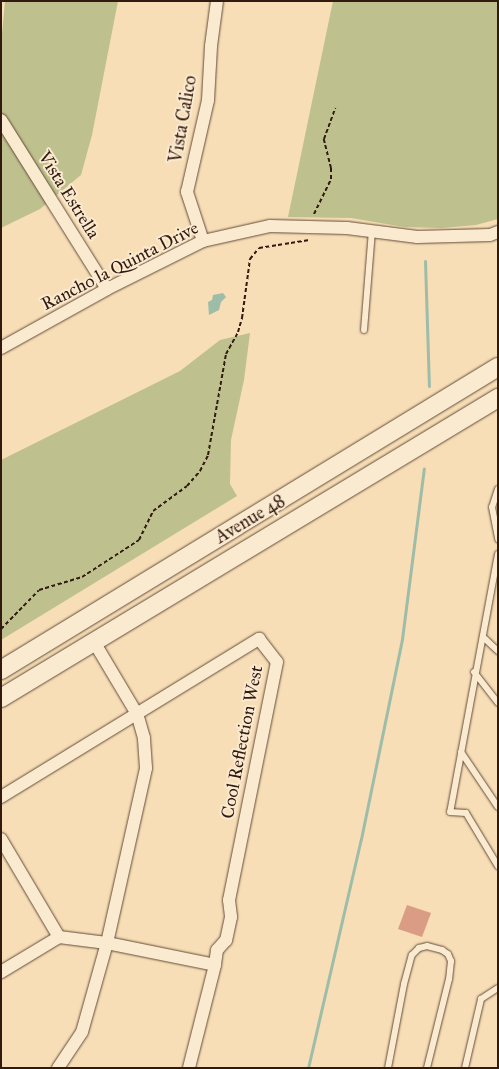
<!DOCTYPE html>
<style>
body{margin:0}
#map{position:relative;width:499px;height:1069px;overflow:hidden;background:#f7deb6;font-family:"IM FELL Great Primer",serif}
div>[style]{position:absolute}
.green>*{inset:0;background:#bec18d}
.water>*{inset:0;background:#9ebda9}
.stream>*{height:3px;margin:-1.5px;padding:0 1.5px;transform-origin:1.5px;border-radius:1.5px;background:#9ebda9}
.building>*{inset:0;background:#da9c85}
.path>*{height:2px;margin-top:-1px;transform-origin:0;background:repeating-linear-gradient(90deg,#331a10 0 4px,transparent 0 6.5px)}
.roads{filter:drop-shadow(0 0 1px #644b3a) drop-shadow(0 0 1px #644b3a)}
.lane>*{height:6px;margin:-3px;padding:0 3px;transform-origin:3px;border-radius:3px;background:#faead0}
.street>*{height:12px;margin:-6px;padding:0 6px;transform-origin:6px;border-radius:6px;background:#faead0}
.secondary>*{height:18px;margin:-9px;padding:0 9px;transform-origin:9px;border-radius:9px;background:#faead0}
span{translate:-50% -50%;white-space:nowrap;text-align:center;line-height:1.15;-webkit-text-stroke:4px #faead0;paint-order:stroke}
.street-label{font-size:18px;color:#331a10}
.frame{position:absolute;inset:0;border:2px solid #331a10;pointer-events:none}
</style>
<div id="map">
<div class="green">
<div style="clip-path:polygon(5px 1px,118px 1px,92px 135px,81px 175px,40px 209px,1px 228px,1px 46px)"></div>
<div style="clip-path:polygon(333px 1px,498px 1px,498px 219px,476px 225px,442px 228px,404px 227px,351px 218px,288px 217px)"></div>
<div style="clip-path:polygon(250px 333px,244px 380px,231px 440px,230px 484px,237px 496px,1px 640px,1px 460px,180px 371px,220px 340px)"></div>
</div>
<div class="water">
<div style="clip-path:polygon(223px 293px,226px 297px,221px 302px,219px 310px,209px 315px,208px 302px,212px 300px,213px 295px)"></div>
</div>
<div class="stream">
<div style="left:425px;top:261px;width:125px;rotate:88.2deg"></div>
<div style="left:308px;top:1068px;width:235px;rotate:-77deg"></div>
<div style="left:361px;top:839px;width:204px;rotate:-78.4deg"></div>
<div style="left:402px;top:639px;width:172px;rotate:-82.7deg"></div>
</div>
<div class="building">
<div style="clip-path:polygon(407px 905px,431px 913px,422px 937px,398px 929px)"></div>
</div>
<div class="path">
<div style="left:314px;top:214px;width:39px;rotate:-64deg"></div>
<div style="left:331px;top:179px;width:11px;rotate:-90deg"></div>
<div style="left:331px;top:168px;width:30px;rotate:-104deg"></div>
<div style="left:324px;top:139px;width:33px;rotate:-70deg"></div>
<div style="left:1px;top:629px;width:54px;rotate:-45.7deg"></div>
<div style="left:39px;top:590px;width:45px;rotate:-16.8deg"></div>
<div style="left:82px;top:577px;width:68px;rotate:-33deg"></div>
<div style="left:139px;top:540px;width:32px;rotate:-64deg"></div>
<div style="left:153px;top:511px;width:42px;rotate:-36.3deg"></div>
<div style="left:187px;top:486px;width:20px;rotate:-49deg"></div>
<div style="left:200px;top:471px;width:18px;rotate:-63deg"></div>
<div style="left:208px;top:455px;width:103px;rotate:-79.9deg"></div>
<div style="left:226px;top:354px;width:25px;rotate:-61deg"></div>
<div style="left:238px;top:332px;width:15px;rotate:-74deg"></div>
<div style="left:242px;top:318px;width:60px;rotate:-82.3deg"></div>
<div style="left:250px;top:259px;width:14px;rotate:-51deg"></div>
<div style="left:259px;top:248px;width:51px;rotate:-9.1deg"></div>
</div>
<div class="roads">
<div class="lane">
<div style="left:364px;top:330px;width:99px;rotate:-85.4deg"></div>
<div style="left:498px;top:489px;width:19px;rotate:108deg"></div>
<div style="left:492px;top:507px;width:33px;rotate:79deg"></div>
<div style="left:498px;top:554px;width:262px;rotate:100.5deg"></div>
<div style="left:450px;top:812px;width:16px;rotate:4deg"></div>
<div style="left:466px;top:813px;width:62px;rotate:58.9deg"></div>
<div style="left:483px;top:637px;width:21px;rotate:43deg"></div>
<div style="left:474px;top:672px;width:39px;rotate:52deg"></div>
<div style="left:461px;top:752px;width:66px;rotate:56.1deg"></div>
<div style="left:388px;top:1068px;width:86px;rotate:-79.2deg"></div>
<div style="left:404px;top:984px;width:30px;rotate:-75deg"></div>
<div style="left:412px;top:955px;width:10px;rotate:-45deg"></div>
<div style="left:419px;top:948px;width:8px;rotate:-14deg"></div>
<div style="left:427px;top:946px;width:16px;rotate:15deg"></div>
<div style="left:442px;top:950px;width:7px;rotate:34deg"></div>
<div style="left:448px;top:954px;width:8px;rotate:67deg"></div>
<div style="left:451px;top:961px;width:18px;rotate:96deg"></div>
<div style="left:449px;top:979px;width:92px;rotate:103.9deg"></div>
<div style="left:465px;top:1068px;width:71px;rotate:-76.9deg"></div>
<div style="left:481px;top:999px;width:20px;rotate:-33deg"></div>
</div>
<div class="street">
<div style="left:1px;top:120px;width:199px;rotate:57.9deg"></div>
<div style="left:203px;top:241px;width:52px;rotate:-108.1deg"></div>
<div style="left:187px;top:192px;width:94px;rotate:-77.1deg"></div>
<div style="left:208px;top:100px;width:54px;rotate:-86.8deg"></div>
<div style="left:211px;top:46px;width:45px;rotate:-82.4deg"></div>
<div style="left:1px;top:348px;width:121px;rotate:-29.1deg"></div>
<div style="left:107px;top:289px;width:107px;rotate:-26.6deg"></div>
<div style="left:203px;top:241px;width:69px;rotate:-12.6deg"></div>
<div style="left:270px;top:226px;width:77px;rotate:1.5deg"></div>
<div style="left:347px;top:228px;width:71px;rotate:7.3deg"></div>
<div style="left:417px;top:237px;width:73px;rotate:-1.6deg"></div>
<div style="left:490px;top:235px;width:9px;rotate:-21deg"></div>
<div style="left:1px;top:797px;width:303px;rotate:-31.5deg"></div>
<div style="left:259px;top:639px;width:29px;rotate:52deg"></div>
<div style="left:277px;top:662px;width:243px;rotate:101.4deg"></div>
<div style="left:229px;top:900px;width:17px;rotate:83deg"></div>
<div style="left:231px;top:917px;width:24px;rotate:102deg"></div>
<div style="left:226px;top:940px;width:13px;rotate:132deg"></div>
<div style="left:217px;top:950px;width:15px;rotate:98deg"></div>
<div style="left:215px;top:965px;width:106px;rotate:104.2deg"></div>
<div style="left:1px;top:839px;width:114px;rotate:59.4deg"></div>
<div style="left:1px;top:972px;width:68px;rotate:-31.1deg"></div>
<div style="left:59px;top:937px;width:48px;rotate:7.1deg"></div>
<div style="left:107px;top:943px;width:110px;rotate:11.5deg"></div>
<div style="left:58px;top:1068px;width:43px;rotate:-56.3deg"></div>
<div style="left:82px;top:1032px;width:92px;rotate:-74.3deg"></div>
<div style="left:107px;top:943px;width:179px;rotate:-77.4deg"></div>
<div style="left:146px;top:768px;width:30px;rotate:-94deg"></div>
<div style="left:144px;top:738px;width:25px;rotate:-106deg"></div>
<div style="left:137px;top:714px;width:84px;rotate:-120.8deg"></div>
</div>
<div class="secondary">
<div style="left:1px;top:670px;width:582px;rotate:-31.37deg"></div>
<div style="left:1px;top:698px;width:581px;rotate:-31.12deg"></div>
</div>
</div>
<div class="street-label">
<span style="left:183px;top:119px;rotate:-80deg">Vista Calico</span>
<span style="left:69px;top:195px;rotate:58deg">Vista Estrella</span>
<span style="left:120px;top:266px;rotate:-27deg">Rancho la Quinta Drive</span>
<span style="left:250px;top:519px;rotate:-31deg">Avenue 48</span>
<span style="left:242px;top:742px;rotate:-79deg">Cool Reflection West</span>
</div>
<div class="frame"></div>
</div>
